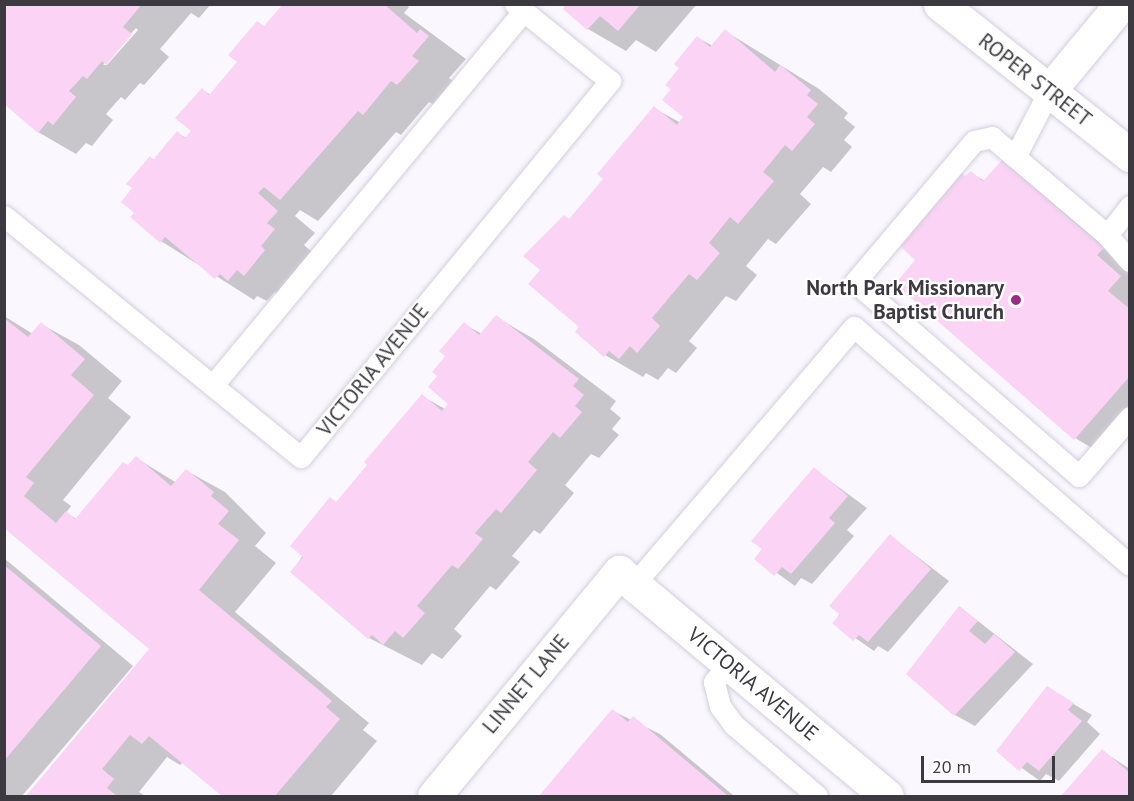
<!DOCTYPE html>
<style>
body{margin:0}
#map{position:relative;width:1134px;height:801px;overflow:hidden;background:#faf8fe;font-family:"PT Sans",sans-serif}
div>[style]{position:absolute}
.shadow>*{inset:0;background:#0003}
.building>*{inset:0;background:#fbd3f5}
.roads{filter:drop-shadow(0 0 2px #d2cedd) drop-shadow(0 0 2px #d2cedd)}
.service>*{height:21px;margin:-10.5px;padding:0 10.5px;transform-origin:10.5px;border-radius:10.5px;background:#fff}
.minor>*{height:33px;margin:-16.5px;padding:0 16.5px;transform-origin:16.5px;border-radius:16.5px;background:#fff}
.dots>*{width:16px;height:16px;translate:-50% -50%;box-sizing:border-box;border:3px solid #fff;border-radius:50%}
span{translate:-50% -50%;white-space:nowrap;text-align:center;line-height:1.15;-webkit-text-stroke:4.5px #fff;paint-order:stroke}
.street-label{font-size:21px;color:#3c3a40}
.poi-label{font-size:21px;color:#3c3a40;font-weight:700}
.right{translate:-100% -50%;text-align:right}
.frame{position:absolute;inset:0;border:6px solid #3c3a40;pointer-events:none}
.scale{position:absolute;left:921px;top:756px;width:134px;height:27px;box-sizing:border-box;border:3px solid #3c3a40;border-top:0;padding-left:8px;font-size:18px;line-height:21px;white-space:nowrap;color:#3c3a40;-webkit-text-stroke:4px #fff;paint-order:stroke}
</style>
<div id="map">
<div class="shadow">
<div style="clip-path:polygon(evenodd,4px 4px,211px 4px,199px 18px,191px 13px,160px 49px,169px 57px,144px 85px,140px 83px,125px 100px,121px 97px,106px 114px,113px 120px,92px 146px,86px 143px,76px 154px,38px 132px,4px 4px,136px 28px,138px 30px,107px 65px,103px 65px,136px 28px)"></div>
<div style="clip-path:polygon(284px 4px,405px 4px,409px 7px,404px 13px,466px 59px,449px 78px,456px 84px,436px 106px,429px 102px,401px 135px,396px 132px,318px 221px,300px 210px,295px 216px,315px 233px,304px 245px,312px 252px,282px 296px,275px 292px,267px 301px,257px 296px,254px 300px,161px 241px,136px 213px,134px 188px,150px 158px,155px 160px,177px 133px,187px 138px,193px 131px,202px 90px,211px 95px)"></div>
<div style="clip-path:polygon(568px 4px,697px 4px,656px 52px,636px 40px,626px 51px,588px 29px,565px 9px)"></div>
<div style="clip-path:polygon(725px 31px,819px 89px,848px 113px,844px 118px,855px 127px,844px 140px,852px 147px,831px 172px,823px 167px,800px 194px,811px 204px,776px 244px,768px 239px,746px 266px,757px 275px,736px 301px,726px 296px,689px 341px,697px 348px,676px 373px,668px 368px,658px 380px,646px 373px,643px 377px,605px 355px,542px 270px,571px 220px,605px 179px,654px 108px,681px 123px,685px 117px,673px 89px,681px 68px,698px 38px,713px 46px)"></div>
<div style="clip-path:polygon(1002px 162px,1034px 181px,1130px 263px,1130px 431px,1107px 457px,1075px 438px,918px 259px,966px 177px,971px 173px,985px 181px)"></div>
<div style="clip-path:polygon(4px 316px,33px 334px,41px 324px,79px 345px,122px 381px,108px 398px,131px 417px,63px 500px,71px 506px,66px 513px,77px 519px,136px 458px,177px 483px,187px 471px,225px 492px,266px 533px,255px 546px,276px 563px,235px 612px,369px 723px,363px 730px,377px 741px,331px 796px,224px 796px,183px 762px,180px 765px,167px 757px,139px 792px,145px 796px,28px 796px,152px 649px,4px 526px)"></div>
<div style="clip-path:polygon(496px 317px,534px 339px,616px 401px,610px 409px,621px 418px,612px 429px,619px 435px,599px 458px,591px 454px,565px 485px,574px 493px,540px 534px,534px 530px,512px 556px,520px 562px,496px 590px,490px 586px,454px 629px,462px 636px,442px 659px,432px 653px,422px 665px,369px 638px,292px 572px,337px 503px,422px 396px,445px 409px,450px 403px,439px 376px,464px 324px,482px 334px)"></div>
<div style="clip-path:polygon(814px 469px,867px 508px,847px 530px,854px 536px,812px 584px,801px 578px,795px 586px,756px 558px)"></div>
<div style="clip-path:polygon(890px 536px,949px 581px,888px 652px,878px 646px,874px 651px,834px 623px)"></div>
<div style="clip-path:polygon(4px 558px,133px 666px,22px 796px,4px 796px)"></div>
<div style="clip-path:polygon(960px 607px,1033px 664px,975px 726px,955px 715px)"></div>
<div style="clip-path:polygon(1067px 700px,1092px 715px,1087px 722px,1100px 734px,1059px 781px,1046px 774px,1040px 781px,998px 751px)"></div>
<div style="clip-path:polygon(613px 711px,660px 734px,734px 796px,541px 796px)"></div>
<div style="clip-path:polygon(1102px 751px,1130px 769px,1130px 796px,1063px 796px)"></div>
</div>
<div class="building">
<div style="clip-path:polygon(4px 4px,142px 4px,123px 27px,132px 34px,106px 65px,102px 61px,87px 79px,83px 76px,69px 91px,76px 97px,53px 125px,48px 121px,38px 133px,4px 104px)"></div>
<div style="clip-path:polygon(283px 4px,384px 4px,417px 33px,420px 29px,429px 36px,412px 56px,419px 61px,397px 85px,391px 81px,363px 115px,358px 111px,280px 200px,264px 187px,258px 193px,278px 211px,267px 223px,275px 229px,261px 246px,265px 250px,244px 276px,237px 270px,228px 281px,220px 274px,215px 279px,165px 237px,160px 243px,130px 217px,134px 213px,121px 202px,132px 188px,126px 184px,150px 156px,153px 160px,177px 131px,185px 138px,191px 131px,175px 118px,202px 88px,209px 95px,237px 62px,228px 55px,257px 21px,264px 26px)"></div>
<div style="clip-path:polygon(566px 4px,641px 4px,618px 31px,600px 16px,587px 30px,563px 9px)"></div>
<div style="clip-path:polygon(725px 29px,775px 72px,780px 65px,811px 90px,807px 95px,818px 104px,807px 117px,815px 124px,792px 151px,785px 145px,763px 172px,774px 181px,738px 224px,730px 217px,709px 243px,720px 253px,697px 280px,689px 274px,652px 318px,660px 326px,637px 353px,630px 346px,619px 359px,609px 351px,604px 357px,575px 332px,579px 327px,528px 284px,540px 270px,523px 256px,564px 215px,569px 219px,603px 179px,597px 174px,654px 106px,677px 125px,683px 117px,662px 100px,671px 89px,665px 85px,679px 68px,674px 64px,697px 36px,710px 47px)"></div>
<div style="clip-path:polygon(1002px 160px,1104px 248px,1097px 255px,1121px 276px,1108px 291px,1130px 309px,1130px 376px,1074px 440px,895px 284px,915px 260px,898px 244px,960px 172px,965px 176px,971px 171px,983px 181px)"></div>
<div style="clip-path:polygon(496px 315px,579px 379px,573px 386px,584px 395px,575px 406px,582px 412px,560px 438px,553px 432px,528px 462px,537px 470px,501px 513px,496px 509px,475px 533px,483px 539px,458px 569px,452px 565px,417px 606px,425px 613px,403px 638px,395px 631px,383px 645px,372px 635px,368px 639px,290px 572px,303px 557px,290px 546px,330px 497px,336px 502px,367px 465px,364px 462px,422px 394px,442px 411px,448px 404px,428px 387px,437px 376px,432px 372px,445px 356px,439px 351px,464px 322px,479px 335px)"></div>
<div style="clip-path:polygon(4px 318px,28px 337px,41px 322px,85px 359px,71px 375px,94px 395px,26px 477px,34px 483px,24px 496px,56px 523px,66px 511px,75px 519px,123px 462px,128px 465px,136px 456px,171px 486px,186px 469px,214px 492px,211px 496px,229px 511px,218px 524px,239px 540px,199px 590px,332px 701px,326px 707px,340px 719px,275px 796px,222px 796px,149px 736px,142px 744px,130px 735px,102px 769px,114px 779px,107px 788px,117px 796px,26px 796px,149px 649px,4px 528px)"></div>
<div style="clip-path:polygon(814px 467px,848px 496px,829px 518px,835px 523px,791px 574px,782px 567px,774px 576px,754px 559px,762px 549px,751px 541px)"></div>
<div style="clip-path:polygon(890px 534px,931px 569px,868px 642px,859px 635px,853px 641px,832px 623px,840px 615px,829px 606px)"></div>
<div style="clip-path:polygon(4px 565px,101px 646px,4px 761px)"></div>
<div style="clip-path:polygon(959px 606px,978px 621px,969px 631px,985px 644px,994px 634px,1015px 652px,954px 716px,906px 674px)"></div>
<div style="clip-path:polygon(1047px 686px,1074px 703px,1068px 710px,1082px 721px,1039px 771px,1027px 762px,1019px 771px,996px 751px)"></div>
<div style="clip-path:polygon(612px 709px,628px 722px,633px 716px,728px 796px,539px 796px)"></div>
<div style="clip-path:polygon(1102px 749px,1130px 773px,1130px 796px,1061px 796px)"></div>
</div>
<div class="roads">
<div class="service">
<div style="left:1015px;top:157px;width:74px;rotate:-62.7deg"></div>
<div style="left:1130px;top:206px;width:37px;rotate:128deg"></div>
<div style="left:1107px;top:235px;width:151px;rotate:-139.6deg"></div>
<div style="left:992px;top:137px;width:18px;rotate:167deg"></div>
<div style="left:974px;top:141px;width:185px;rotate:130.2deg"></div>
<div style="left:855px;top:282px;width:296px;rotate:40.9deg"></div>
<div style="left:1079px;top:476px;width:78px;rotate:-49.2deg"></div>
<div style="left:4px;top:216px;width:382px;rotate:39.1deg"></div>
<div style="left:301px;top:457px;width:487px;rotate:-50.6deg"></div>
<div style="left:610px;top:81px;width:122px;rotate:-141deg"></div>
<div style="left:1107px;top:235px;width:35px;rotate:49deg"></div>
<div style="left:213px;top:385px;width:486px;rotate:-50.3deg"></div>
<div style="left:635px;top:583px;width:337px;rotate:-49.5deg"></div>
<div style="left:854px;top:327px;width:364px;rotate:40.8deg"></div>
<div style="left:728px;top:664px;width:23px;rotate:128deg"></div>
<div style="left:714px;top:682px;width:25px;rotate:76deg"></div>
<div style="left:720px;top:706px;width:24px;rotate:54deg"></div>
<div style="left:734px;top:725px;width:109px;rotate:40.5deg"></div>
</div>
<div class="minor">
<div style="left:940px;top:4px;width:243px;rotate:38.5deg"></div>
<div style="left:1049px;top:91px;width:113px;rotate:-50.4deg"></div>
<div style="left:434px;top:796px;width:291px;rotate:-50.4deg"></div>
<div style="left:619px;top:572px;width:349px;rotate:39.9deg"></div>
</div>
</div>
<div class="dots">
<div style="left:1016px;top:300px;background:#9d2a86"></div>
</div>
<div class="street-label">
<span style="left:1035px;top:80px;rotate:38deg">ROPER STREET</span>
<span style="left:373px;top:370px;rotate:-51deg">VICTORIA AVENUE</span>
<span style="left:526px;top:684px;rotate:-50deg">LINNET LANE</span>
<span style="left:753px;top:684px;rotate:40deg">VICTORIA AVENUE</span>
</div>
<div class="poi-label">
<span class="right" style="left:1004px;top:300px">North Park Missionary<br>Baptist Church</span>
</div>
<div class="frame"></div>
<div class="scale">20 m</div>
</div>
